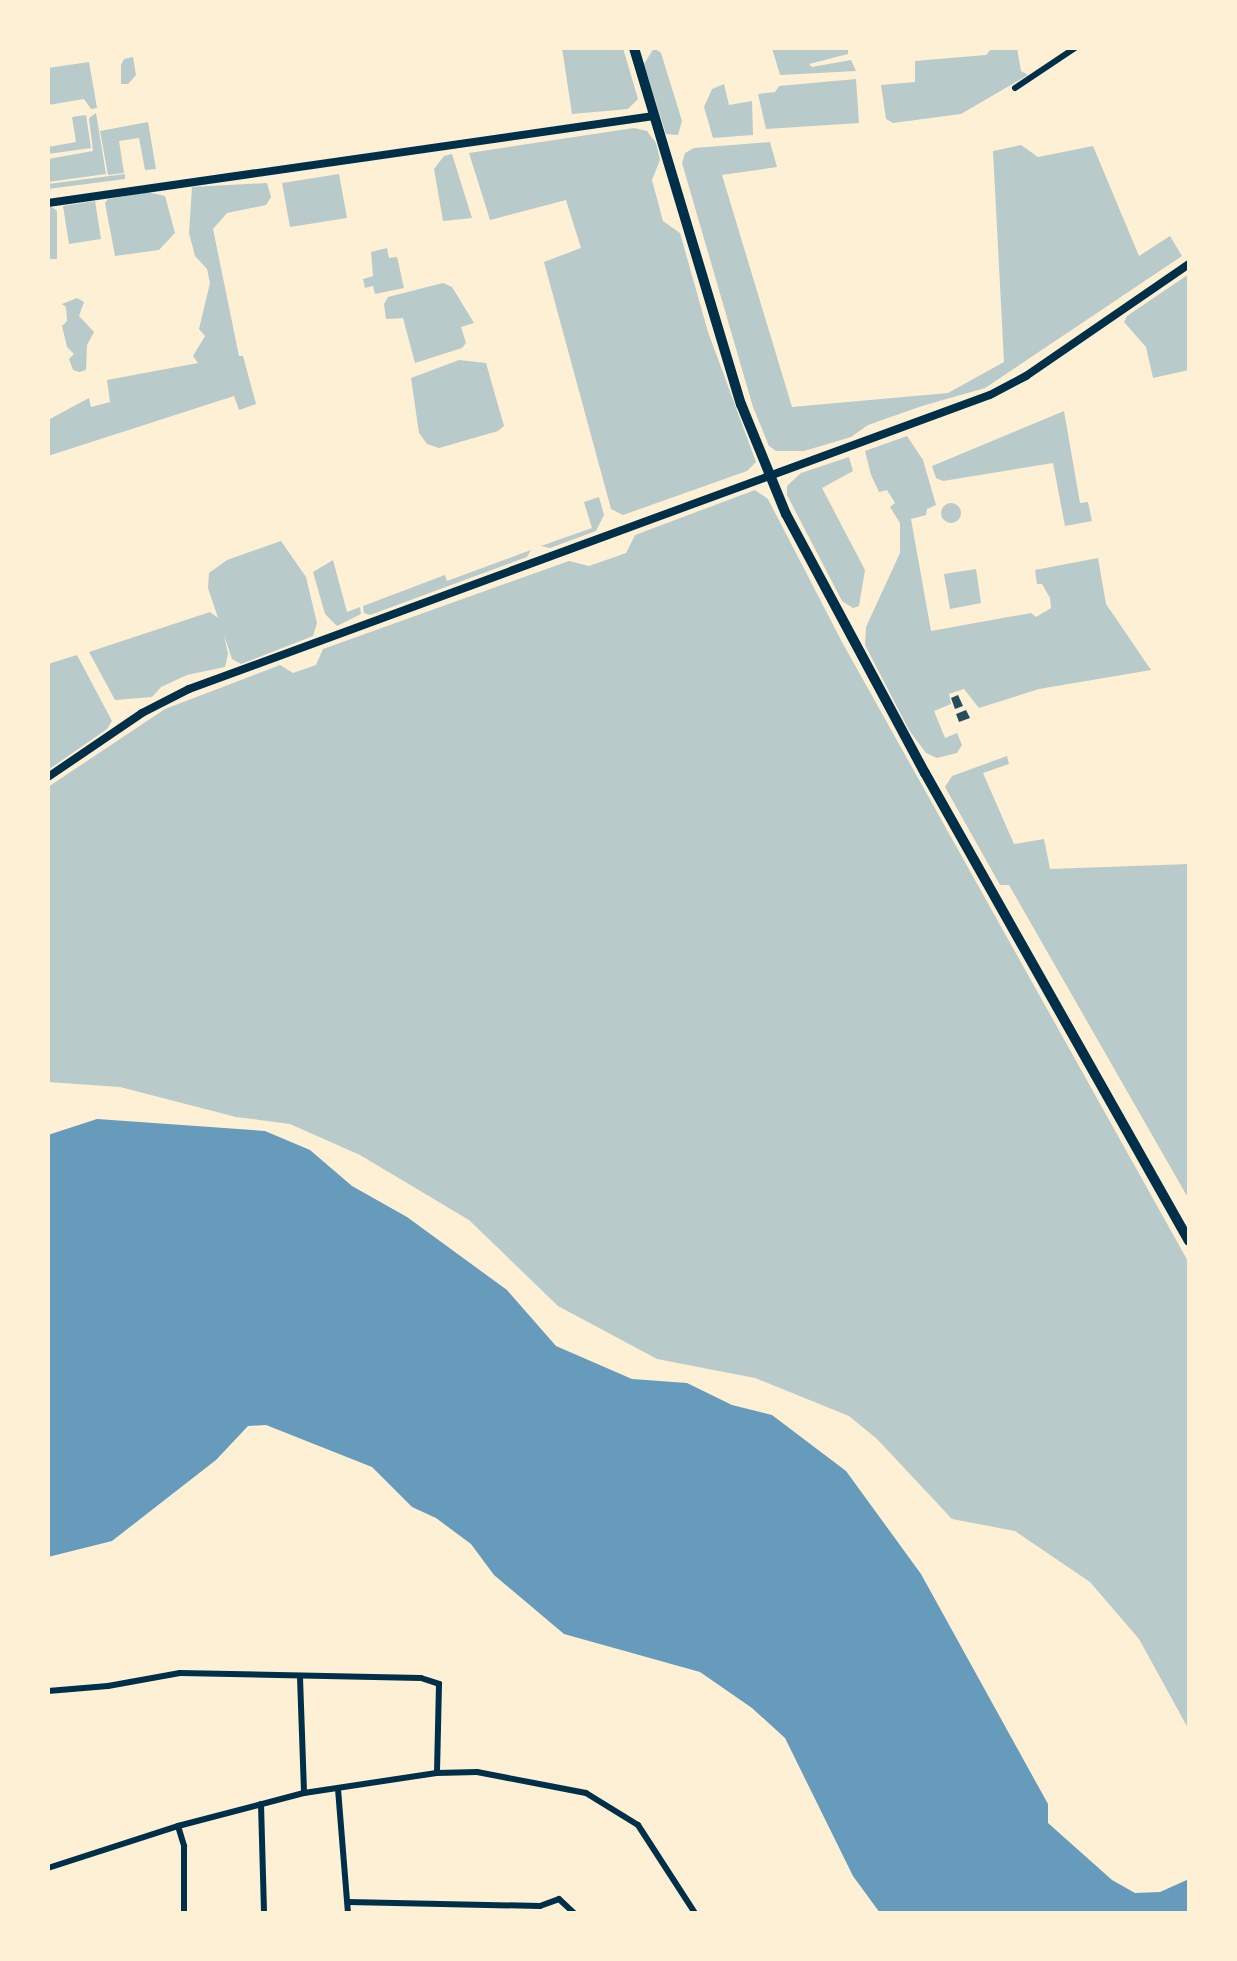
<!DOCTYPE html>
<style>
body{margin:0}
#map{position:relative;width:1237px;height:1961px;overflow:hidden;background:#fdf0d5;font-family:Ubuntu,sans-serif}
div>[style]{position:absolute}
.green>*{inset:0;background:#b9caca}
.round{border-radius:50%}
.water>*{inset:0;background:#669bbc}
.building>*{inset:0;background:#264d5e}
.minor>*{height:6px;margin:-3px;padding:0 3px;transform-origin:3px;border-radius:3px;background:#003049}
.tertiary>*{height:8px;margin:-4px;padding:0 4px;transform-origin:4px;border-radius:4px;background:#003049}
.secondary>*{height:8px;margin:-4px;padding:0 4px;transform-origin:4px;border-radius:4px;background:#003049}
.trunk>*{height:10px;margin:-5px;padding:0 5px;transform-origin:5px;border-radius:5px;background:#003049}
span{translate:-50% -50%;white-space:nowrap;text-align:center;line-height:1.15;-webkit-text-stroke:6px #fdf0d5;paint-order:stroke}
.frame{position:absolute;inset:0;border:50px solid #fdf0d5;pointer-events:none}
</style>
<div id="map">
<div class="green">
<div style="clip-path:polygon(562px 48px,623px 48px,638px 99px,628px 109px,572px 114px)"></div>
<div style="clip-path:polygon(654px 48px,661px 53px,682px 121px,678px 135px,666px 134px,644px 64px)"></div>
<div style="clip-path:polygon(772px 48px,848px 48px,848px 54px,809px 64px,812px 67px,851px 60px,856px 71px,780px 75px)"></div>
<div style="clip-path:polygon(992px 48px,1017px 48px,1021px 71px,1028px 75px,961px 114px,893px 123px,886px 119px,881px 85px,915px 82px,915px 61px,986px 55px)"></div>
<div style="clip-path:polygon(133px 57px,136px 75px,128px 84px,121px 84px,121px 65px,124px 59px)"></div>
<div style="clip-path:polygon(89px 62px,97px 108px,91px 109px,84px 99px,48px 105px,48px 68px)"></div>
<div style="clip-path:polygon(856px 79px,859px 123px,766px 129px,758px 94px,775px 92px,779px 86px)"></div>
<div style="clip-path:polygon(724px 84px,729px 105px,752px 101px,753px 135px,713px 138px,704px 107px,712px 89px)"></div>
<div style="clip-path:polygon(96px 113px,106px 174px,48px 182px,48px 159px,93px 151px,89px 118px)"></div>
<div style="clip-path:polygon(86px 115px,91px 148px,48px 154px,48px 147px,76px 142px,72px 117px)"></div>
<div style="clip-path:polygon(148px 122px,156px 169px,145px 170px,139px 138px,119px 141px,124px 173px,108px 175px,100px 131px)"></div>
<div style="clip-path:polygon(634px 128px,647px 131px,656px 143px,660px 160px,652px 180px,663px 221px,680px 233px,708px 332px,756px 462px,747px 471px,623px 515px,611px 509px,544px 262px,581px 248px,566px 200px,490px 220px,469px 153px)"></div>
<div style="clip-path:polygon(770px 142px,777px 167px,722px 175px,792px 407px,948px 393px,1004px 362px,993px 151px,1021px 145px,1038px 157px,1093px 146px,1139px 256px,1170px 236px,1182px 256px,985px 388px,922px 406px,868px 425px,851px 437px,804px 451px,776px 451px,769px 446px,753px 407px,682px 163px,685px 153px,694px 148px)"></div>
<div style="clip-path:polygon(452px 154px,472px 218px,443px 221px,434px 169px,444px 156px)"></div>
<div style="clip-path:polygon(125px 174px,125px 179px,48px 189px,48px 184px)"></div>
<div style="clip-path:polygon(339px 174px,347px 218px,290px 227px,282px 183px)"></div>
<div style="clip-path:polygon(267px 183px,271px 197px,266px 205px,227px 213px,213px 229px,239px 356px,243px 356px,256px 404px,239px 410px,234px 396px,48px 456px,48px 420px,89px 398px,91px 407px,110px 402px,107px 380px,198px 363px,193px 356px,205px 336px,199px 329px,210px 283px,207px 269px,195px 256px,189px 233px,192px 187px)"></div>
<div style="clip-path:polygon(147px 192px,165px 196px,175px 233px,159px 250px,115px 256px,105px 203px,108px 199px)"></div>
<div style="clip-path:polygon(95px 201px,101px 239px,69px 244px,63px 206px)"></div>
<div style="clip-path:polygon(52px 207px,57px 211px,57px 259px,48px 259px,48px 208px)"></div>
<div style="clip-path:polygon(387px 248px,389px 258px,397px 257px,404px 288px,375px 294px,373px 286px,365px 288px,363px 279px,373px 276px,371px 252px)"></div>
<div style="clip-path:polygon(1189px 274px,1189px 370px,1153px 378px,1146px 347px,1124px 322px,1127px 316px)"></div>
<div style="clip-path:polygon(443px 283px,452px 287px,474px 323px,461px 327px,466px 343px,462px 348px,415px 363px,403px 318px,386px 319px,384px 304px,388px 297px)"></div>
<div style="clip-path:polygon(77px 298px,84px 302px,79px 316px,94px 332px,87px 345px,86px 370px,79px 372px,73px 370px,69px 359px,74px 354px,67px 347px,62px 326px,67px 321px,66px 307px,62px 304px)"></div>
<div style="clip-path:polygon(459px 360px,486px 363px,504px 426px,498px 431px,439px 448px,427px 444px,419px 433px,411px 378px)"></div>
<div style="clip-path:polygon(1064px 411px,1080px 503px,1088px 502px,1092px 521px,1065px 526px,1053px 463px,943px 481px,936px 478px,932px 466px)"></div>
<div style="clip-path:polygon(907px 436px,923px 460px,936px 505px,927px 509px,926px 515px,911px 519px,931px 631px,1031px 613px,1036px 617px,1051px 608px,1050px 598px,1042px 584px,1037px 584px,1035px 570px,1098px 558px,1106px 604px,1151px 670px,1039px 689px,979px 708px,964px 689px,949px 694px,951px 704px,934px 711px,945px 738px,957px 733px,962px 745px,957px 753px,937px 758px,926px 753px,909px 730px,865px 645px,866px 627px,900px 553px,900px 523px,890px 507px,895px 503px,887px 490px,879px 492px,871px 475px,865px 451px)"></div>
<div style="clip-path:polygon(849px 457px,853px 471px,822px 488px,865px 570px,859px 606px,853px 608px,842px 601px,787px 495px,787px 486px,801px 473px)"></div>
<div style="clip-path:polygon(755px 490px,768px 499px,842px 642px,1189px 1263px,1189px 1730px,1139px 1639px,1090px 1582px,1015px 1531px,952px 1519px,877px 1439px,849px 1416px,755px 1378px,657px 1359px,558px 1306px,469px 1220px,360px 1155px,290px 1124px,236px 1117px,120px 1087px,48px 1082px,48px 787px,165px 709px,280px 665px,293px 673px,316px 665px,323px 649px,569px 561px,589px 566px,626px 553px,635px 535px)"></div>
<div style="clip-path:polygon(599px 497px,604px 515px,596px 531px,550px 548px,541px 546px,592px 528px,584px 502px)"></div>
<div class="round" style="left:941px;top:503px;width:20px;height:20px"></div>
<div style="clip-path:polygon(281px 541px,306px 577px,317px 623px,313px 636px,241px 664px,232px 659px,224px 635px,228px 654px,225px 667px,187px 675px,161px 687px,152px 697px,115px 700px,89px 652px,210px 612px,218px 618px,208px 588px,209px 573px,227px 560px)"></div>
<div style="clip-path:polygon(531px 550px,527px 557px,370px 615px,364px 613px,363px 606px,445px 575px,447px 581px)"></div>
<div style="clip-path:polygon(333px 560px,347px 612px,360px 607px,361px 614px,337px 626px,325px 614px,313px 572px)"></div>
<div style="clip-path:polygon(976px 569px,981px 603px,950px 609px,944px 574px)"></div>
<div style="clip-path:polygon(77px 655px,112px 721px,107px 729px,48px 770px,48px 664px)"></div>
<div style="clip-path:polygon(1007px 756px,1009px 764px,983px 773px,1014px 844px,1044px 839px,1050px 869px,1189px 864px,1187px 1196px,1009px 885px,1000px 885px,945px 787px,952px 776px)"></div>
</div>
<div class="water">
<div style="clip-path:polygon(97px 1119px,265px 1131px,310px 1150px,352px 1186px,407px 1217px,507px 1290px,556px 1346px,632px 1379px,687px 1383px,732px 1405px,772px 1415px,846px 1471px,921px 1574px,1048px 1804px,1048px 1823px,1112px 1880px,1135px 1893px,1160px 1892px,1189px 1879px,1189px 1913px,880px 1913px,853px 1876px,785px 1738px,752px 1708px,700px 1672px,564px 1634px,494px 1575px,471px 1544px,436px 1518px,412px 1507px,372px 1467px,266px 1425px,248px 1426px,216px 1460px,112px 1541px,48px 1557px,48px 1135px)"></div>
</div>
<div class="building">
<div style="clip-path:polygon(958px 695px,963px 706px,955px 709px,951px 698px)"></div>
<div style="clip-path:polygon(966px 710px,970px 718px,959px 722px,956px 714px)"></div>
</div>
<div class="minor">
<div style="left:1015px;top:88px;width:72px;rotate:-33.7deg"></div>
<div style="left:300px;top:1677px;width:116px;rotate:88deg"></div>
<div style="left:48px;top:1691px;width:60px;rotate:-4.8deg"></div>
<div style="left:108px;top:1686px;width:73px;rotate:-10.2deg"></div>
<div style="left:180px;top:1673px;width:241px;rotate:1.2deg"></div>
<div style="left:421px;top:1678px;width:19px;rotate:18deg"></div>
<div style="left:439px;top:1684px;width:89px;rotate:91.3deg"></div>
<div style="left:338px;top:1789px;width:124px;rotate:85.4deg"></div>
<div style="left:261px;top:1804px;width:109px;rotate:88.4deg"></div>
<div style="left:178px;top:1826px;width:21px;rotate:73deg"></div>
<div style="left:184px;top:1846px;width:67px;rotate:90deg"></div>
<div style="left:48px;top:1868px;width:137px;rotate:-17.9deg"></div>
<div style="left:178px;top:1826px;width:130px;rotate:-14.7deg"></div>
<div style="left:304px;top:1793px;width:134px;rotate:-8.6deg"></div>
<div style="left:437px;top:1773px;width:40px;rotate:-1.4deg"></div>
<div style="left:477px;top:1772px;width:111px;rotate:10.9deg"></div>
<div style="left:586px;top:1793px;width:61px;rotate:31.6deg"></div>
<div style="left:638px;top:1825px;width:105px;rotate:57.1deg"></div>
<div style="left:348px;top:1902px;width:192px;rotate:1.2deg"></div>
<div style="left:540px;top:1906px;width:20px;rotate:-20deg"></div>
<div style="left:559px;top:1899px;width:21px;rotate:43deg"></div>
</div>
<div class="tertiary">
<div style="left:48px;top:203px;width:612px;rotate:-8.17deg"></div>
</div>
<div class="secondary">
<div style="left:48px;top:777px;width:114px;rotate:-34.2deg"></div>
<div style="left:142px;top:713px;width:53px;rotate:-27.1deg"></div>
<div style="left:189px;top:689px;width:853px;rotate:-20.16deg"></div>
<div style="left:990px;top:395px;width:41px;rotate:-27.8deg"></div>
<div style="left:1026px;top:376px;width:198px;rotate:-34.5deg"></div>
</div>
<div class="trunk">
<div style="left:634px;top:48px;width:372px;rotate:73.3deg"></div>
<div style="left:741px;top:404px;width:119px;rotate:67.8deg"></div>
<div style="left:786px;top:514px;width:294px;rotate:61.8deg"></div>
<div style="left:925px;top:773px;width:537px;rotate:60.57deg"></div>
</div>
<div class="frame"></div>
</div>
